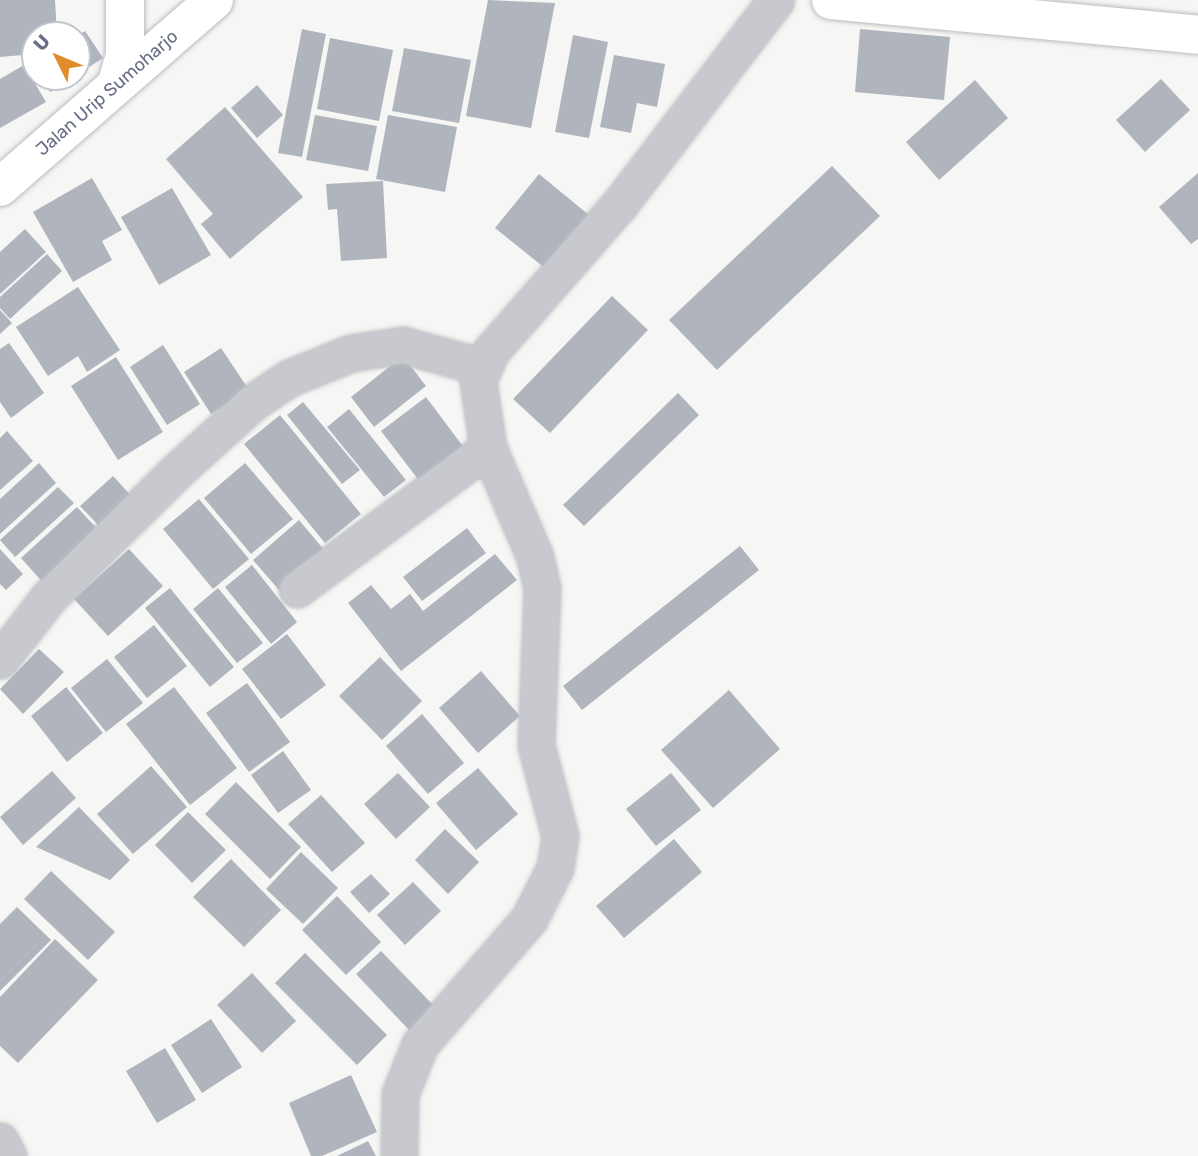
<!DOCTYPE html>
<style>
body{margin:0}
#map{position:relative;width:1198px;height:1156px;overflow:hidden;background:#f6f7f4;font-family:Rubik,sans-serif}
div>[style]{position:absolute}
.building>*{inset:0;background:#b0b4bc}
.roads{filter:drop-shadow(0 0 2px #babcc2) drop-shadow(0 0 2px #babcc2)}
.minor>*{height:35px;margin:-17.5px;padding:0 17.5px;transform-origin:17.5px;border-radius:17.5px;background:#c8c9ce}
.secondary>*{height:38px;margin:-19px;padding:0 19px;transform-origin:19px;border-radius:19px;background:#fff}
span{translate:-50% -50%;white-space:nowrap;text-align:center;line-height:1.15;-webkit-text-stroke:7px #fff;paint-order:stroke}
.street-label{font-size:18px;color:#676e85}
.north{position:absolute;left:21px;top:21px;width:70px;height:70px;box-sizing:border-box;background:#fff;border:2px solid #c2c5ce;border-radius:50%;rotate:313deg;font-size:19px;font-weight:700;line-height:28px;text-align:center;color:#676e85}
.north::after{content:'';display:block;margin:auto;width:24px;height:32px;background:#e08c2b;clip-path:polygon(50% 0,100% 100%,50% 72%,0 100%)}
</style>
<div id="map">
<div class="building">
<div style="clip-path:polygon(0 0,55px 0,57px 35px,35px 35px,35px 54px,0 57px)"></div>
<div style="clip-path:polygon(488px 0,555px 3px,531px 128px,466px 116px)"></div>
<div style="clip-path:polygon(302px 29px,326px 34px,302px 157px,278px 153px)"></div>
<div style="clip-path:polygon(860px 29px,950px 37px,944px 100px,855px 92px)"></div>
<div style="clip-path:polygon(85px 31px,103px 58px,77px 75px,77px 36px)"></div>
<div style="clip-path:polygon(573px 35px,608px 42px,589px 138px,555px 132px)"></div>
<div style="clip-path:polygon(330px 38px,393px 50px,379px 121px,317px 109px)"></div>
<div style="clip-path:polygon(404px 48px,471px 60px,459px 123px,392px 111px)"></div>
<div style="clip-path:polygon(614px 55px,665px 64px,657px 107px,637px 103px,631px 133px,600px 127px)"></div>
<div style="clip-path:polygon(24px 65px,46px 102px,0 128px,0 79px)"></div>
<div style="clip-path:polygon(41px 77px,74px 77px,50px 92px)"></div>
<div style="clip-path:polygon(1161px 79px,1190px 110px,1145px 152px,1116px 120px)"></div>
<div style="clip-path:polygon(975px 80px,1008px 118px,939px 180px,906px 142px)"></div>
<div style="clip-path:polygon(257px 85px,283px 115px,257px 138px,231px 108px)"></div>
<div style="clip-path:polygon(225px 107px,303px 197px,230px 259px,201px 224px,213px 214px,166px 159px)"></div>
<div style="clip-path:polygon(315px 115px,377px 126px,368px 171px,306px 160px)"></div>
<div style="clip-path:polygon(388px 115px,457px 127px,445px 192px,376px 179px)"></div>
<div style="clip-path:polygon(832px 166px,880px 216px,717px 370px,669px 320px)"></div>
<div style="clip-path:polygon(1198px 173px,1198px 239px,1191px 244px,1159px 207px)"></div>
<div style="clip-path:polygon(539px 174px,589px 215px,546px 269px,495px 228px)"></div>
<div style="clip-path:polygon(92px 178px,122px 230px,102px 241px,112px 260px,73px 282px,33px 212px)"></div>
<div style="clip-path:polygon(383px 181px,387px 258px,341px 261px,337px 209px,328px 210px,326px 184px)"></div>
<div style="clip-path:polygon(172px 188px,211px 255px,159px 285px,121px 217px)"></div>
<div style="clip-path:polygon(25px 229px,46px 252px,0 294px,0 252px)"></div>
<div style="clip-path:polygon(47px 254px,62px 271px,10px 319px,0 308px,0 297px)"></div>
<div style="clip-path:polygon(78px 287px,120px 350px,87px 372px,78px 356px,48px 376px,16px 327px)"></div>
<div style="clip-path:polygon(612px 296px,648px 330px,550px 433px,513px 399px)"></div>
<div style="clip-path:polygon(0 310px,12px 323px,0 334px)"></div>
<div style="clip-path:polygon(9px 343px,44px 393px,11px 418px,0 402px,0 349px)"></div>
<div style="clip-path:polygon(163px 345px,200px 404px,167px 425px,130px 367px)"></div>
<div style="clip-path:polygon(221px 348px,249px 390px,211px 414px,184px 372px)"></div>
<div style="clip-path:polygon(403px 356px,426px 386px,374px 427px,351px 397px)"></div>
<div style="clip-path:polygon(116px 357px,163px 432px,118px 460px,71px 386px)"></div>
<div style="clip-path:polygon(678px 393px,699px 415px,584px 526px,563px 505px)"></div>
<div style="clip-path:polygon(426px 397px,465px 449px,421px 483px,381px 431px)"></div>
<div style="clip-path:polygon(303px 402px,360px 470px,342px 484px,287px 415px)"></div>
<div style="clip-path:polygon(349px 409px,406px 480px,384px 497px,327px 427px)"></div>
<div style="clip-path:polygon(280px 415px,361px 514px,325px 543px,244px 444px)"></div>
<div style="clip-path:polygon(7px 431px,33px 461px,0 490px,0 438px)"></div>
<div style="clip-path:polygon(39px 463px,56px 483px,0 534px,0 499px)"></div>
<div style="clip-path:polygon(245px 463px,293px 519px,251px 554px,204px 498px)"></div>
<div style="clip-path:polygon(113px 476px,135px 500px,102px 529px,80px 506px)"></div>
<div style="clip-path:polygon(58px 487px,74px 503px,15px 557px,0 540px)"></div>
<div style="clip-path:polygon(199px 499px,249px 559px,213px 589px,163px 529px)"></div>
<div style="clip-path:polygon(77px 507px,102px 534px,46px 586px,21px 558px)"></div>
<div style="clip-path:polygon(299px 520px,325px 551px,279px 590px,253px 560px)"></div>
<div style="clip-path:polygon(467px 528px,486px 553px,422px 601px,403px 577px)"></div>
<div style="clip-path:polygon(740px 546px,759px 570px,582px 710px,563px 686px)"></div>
<div style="clip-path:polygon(0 549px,23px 574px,6px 590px,0 584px)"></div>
<div style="clip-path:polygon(129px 549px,163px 586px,108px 636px,74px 599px)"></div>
<div style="clip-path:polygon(495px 554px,517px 580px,401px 671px,348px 603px,371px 585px,391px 609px,410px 594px,423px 611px)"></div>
<div style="clip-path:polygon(252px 565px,297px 622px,271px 644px,225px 587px)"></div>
<div style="clip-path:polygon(170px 588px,234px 667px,210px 687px,145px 608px)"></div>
<div style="clip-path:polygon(218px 588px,263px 643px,237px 663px,193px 609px)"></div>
<div style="clip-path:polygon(154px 625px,187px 666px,147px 698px,114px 657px)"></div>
<div style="clip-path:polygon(287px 634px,326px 685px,281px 719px,242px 669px)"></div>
<div style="clip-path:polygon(39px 649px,64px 672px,23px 714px,0 689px)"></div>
<div style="clip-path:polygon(380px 657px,422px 701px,382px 740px,339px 696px)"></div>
<div style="clip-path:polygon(107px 659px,143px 703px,106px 732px,71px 688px)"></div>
<div style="clip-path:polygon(481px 671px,520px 716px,478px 753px,439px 708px)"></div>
<div style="clip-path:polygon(247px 683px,290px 742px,249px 772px,206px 713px)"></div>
<div style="clip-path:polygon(66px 687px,103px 733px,67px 762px,31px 716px)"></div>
<div style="clip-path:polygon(174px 687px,237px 768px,190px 805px,126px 724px)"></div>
<div style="clip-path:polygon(729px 690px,780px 749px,713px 808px,661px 750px)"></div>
<div style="clip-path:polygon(422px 714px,464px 763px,428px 794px,386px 746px)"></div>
<div style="clip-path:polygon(283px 751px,311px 790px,278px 813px,251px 775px)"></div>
<div style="clip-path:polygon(151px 766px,187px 807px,133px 854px,97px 814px)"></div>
<div style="clip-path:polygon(478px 768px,518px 814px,476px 850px,436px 803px)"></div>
<div style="clip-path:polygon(52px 771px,76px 798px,23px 845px,0 817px)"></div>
<div style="clip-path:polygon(398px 773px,430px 807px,396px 839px,364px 804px)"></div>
<div style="clip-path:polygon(671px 773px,701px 810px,656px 846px,626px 809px)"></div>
<div style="clip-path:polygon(236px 782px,301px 847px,270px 879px,205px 814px)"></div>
<div style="clip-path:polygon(321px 795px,365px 843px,332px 872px,288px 824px)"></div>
<div style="clip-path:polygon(79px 807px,130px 860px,110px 880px,36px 847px)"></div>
<div style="clip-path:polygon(188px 812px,226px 850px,192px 883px,155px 845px)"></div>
<div style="clip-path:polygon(445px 829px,479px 862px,448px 894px,415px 860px)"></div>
<div style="clip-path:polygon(674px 839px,702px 872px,624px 938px,596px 906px)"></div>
<div style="clip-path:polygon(301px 852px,338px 888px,303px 924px,266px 889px)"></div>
<div style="clip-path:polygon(231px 859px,281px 910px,244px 947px,193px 897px)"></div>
<div style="clip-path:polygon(51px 871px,115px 932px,88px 960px,24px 899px)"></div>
<div style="clip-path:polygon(371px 874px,390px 894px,369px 913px,350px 892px)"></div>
<div style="clip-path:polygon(413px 882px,441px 911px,405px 945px,377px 915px)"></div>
<div style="clip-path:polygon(337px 896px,381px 942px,346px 975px,302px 930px)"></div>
<div style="clip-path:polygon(17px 907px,51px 940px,0 991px,0 924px)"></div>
<div style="clip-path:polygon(55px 939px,98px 980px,18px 1063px,0 1046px,0 997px)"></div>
<div style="clip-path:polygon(381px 951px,435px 1007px,410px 1031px,356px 974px)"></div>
<div style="clip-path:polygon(305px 953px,387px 1035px,357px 1065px,275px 983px)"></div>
<div style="clip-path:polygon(252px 973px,296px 1021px,262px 1053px,217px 1005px)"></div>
<div style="clip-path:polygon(211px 1019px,242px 1067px,202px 1093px,171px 1045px)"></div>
<div style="clip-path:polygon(165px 1048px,196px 1100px,157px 1123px,126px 1071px)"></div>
<div style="clip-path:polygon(351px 1075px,377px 1132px,322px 1156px,311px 1156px,289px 1103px)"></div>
<div style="clip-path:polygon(368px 1141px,376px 1156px,337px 1156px)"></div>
</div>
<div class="roads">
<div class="minor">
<div style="left:297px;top:589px;width:237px;rotate:-36.4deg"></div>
<div style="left:0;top:660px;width:80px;rotate:-52.1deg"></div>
<div style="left:49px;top:597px;width:184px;rotate:-44.6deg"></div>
<div style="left:180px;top:468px;width:98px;rotate:-42.1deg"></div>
<div style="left:253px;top:402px;width:43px;rotate:-33.7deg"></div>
<div style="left:289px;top:378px;width:67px;rotate:-22deg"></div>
<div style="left:351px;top:353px;width:53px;rotate:-8.7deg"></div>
<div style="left:403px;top:345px;width:83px;rotate:15.4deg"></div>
<div style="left:0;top:1141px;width:17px;rotate:62deg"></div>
<div style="left:399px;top:1156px;width:62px;rotate:-89.1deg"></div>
<div style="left:400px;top:1094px;width:54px;rotate:-68.2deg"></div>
<div style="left:420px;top:1044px;width:166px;rotate:-48.9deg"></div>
<div style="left:529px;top:919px;width:57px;rotate:-63deg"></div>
<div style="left:555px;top:868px;width:32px;rotate:-81deg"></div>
<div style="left:560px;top:836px;width:94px;rotate:-104.8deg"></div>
<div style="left:536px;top:745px;width:157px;rotate:-87.8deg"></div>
<div style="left:542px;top:588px;width:32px;rotate:-103deg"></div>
<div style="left:535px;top:557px;width:119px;rotate:-113.3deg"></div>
<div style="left:488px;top:448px;width:68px;rotate:-98.5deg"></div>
<div style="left:478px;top:381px;width:33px;rotate:-67deg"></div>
<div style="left:491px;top:351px;width:194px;rotate:-48.8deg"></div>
<div style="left:619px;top:205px;width:258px;rotate:-52.6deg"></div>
</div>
<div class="secondary">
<div style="left:831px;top:0;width:369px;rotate:5.4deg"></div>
<div style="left:117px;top:82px;width:27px;rotate:-73deg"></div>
<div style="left:125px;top:56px;width:56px;rotate:-90deg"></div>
<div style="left:0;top:187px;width:284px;rotate:-41.1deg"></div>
</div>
</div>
<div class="street-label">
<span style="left:107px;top:93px;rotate:-41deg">Jalan Urip Sumoharjo</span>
</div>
<div class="north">U</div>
</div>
